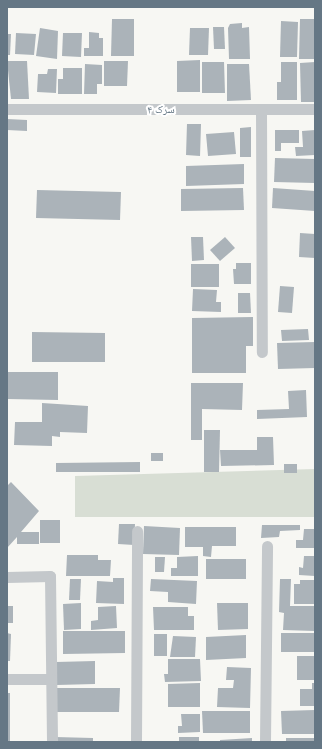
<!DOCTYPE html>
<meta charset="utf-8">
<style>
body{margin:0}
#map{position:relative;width:322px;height:749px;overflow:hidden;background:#f7f7f3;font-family:Roboto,"Noto Naskh Arabic",sans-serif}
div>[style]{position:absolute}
.green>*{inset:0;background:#d8ded4}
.building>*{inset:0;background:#abb3b9}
.street>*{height:11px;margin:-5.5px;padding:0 5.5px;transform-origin:5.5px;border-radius:5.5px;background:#c4c8cb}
span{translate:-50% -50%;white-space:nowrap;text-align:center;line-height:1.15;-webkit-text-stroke:4px #fff;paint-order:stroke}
.street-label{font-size:11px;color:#657785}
.frame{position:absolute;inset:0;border:8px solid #657785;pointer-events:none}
</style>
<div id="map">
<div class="green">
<div style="clip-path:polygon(315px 469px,315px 517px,75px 517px,75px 476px)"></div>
</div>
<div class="building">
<div style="clip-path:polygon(112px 19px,134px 19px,134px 56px,111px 56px)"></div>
<div style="clip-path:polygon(300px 19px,315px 19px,315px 59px,299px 59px)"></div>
<div style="clip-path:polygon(281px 21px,298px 22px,297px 57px,280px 57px)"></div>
<div style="clip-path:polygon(242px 23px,242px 28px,249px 27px,250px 59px,229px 59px,228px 28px,230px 24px)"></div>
<div style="clip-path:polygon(213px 27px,224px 27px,225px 49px,214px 49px)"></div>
<div style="clip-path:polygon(40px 28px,58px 31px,57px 59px,36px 56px)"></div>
<div style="clip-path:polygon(190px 28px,209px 28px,208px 55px,189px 55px)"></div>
<div style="clip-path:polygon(89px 32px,99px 33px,99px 38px,103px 38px,103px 56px,84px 56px,84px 48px,89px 48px)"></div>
<div style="clip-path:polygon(16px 33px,36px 34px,34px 55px,15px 54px)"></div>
<div style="clip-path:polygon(63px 33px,82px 33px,81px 57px,62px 56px)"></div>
<div style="clip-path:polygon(7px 34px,11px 34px,10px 55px,7px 55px)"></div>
<div style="clip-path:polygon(200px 60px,200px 92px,177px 92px,177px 61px)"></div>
<div style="clip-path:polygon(7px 61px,27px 61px,29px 99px,11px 99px)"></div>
<div style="clip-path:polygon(104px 61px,128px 61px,127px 86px,104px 86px)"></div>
<div style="clip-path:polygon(202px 62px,224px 62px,225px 93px,202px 93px)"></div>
<div style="clip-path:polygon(281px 62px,297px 62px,297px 100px,277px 100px,277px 82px,281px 82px)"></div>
<div style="clip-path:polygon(315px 62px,315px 102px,301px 102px,300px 63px)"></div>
<div style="clip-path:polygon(85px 64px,102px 65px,102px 84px,97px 84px,97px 94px,84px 94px)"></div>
<div style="clip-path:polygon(227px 64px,249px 64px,251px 100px,227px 101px)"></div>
<div style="clip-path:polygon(63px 68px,82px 68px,82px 94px,58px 94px,58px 79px,63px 79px)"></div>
<div style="clip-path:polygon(48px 69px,57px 69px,56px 93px,37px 92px,38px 74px,47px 74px)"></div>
<div style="clip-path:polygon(7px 119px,27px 120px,27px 131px,7px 130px)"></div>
<div style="clip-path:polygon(187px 124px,201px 124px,200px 156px,186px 155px)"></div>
<div style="clip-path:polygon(251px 127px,251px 157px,240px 157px,240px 128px)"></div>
<div style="clip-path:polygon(275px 130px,299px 130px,299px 143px,281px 143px,281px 151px,275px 151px)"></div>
<div style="clip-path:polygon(315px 130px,315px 155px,296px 156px,295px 147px,303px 147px,302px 131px)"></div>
<div style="clip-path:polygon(234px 132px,236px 154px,208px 156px,206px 134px)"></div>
<div style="clip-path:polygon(275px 158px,315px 159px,315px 183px,274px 182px)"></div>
<div style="clip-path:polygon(244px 164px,244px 184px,186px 186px,186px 166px)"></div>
<div style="clip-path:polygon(243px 188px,244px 210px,181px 211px,181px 189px)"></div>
<div style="clip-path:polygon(273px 188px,315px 191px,315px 211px,272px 208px)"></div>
<div style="clip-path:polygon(37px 190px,121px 192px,120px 220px,36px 218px)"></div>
<div style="clip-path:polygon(300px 233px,315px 234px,315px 258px,299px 257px)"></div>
<div style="clip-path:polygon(191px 237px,203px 237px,204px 260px,192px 261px)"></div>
<div style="clip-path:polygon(225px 237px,235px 248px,220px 261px,210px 250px)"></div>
<div style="clip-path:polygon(236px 263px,251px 263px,251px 284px,234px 284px,233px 269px,236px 269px)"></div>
<div style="clip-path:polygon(191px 264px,219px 264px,219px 287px,191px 287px)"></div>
<div style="clip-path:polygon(280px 286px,294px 287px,292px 313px,278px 312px)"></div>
<div style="clip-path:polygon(193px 289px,217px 290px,216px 302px,221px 302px,221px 312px,192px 311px)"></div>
<div style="clip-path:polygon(238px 293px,250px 293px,251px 313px,238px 313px)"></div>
<div style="clip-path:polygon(253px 317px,253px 346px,246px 346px,246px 373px,192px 373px,192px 318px)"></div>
<div style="clip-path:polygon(308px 329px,309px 340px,282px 341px,281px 330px)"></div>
<div style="clip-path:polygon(32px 332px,105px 333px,105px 362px,32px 362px)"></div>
<div style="clip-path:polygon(315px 342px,315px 368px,278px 369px,277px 343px)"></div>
<div style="clip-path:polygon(7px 372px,58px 372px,58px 400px,7px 399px)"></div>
<div style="clip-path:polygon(191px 383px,243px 383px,242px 410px,202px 409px,202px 440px,191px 440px)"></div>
<div style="clip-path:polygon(306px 390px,307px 417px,257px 419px,257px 410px,289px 409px,288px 391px)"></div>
<div style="clip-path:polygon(42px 403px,88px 406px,87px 433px,60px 432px,60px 437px,52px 436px,52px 446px,14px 445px,15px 422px,42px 422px)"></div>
<div style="clip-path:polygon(204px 430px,220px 430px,219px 472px,204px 472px)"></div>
<div style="clip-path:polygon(257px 437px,273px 437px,274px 465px,221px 466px,220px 450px,257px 450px)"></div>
<div style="clip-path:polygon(151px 453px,163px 453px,163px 461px,151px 461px)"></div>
<div style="clip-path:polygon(140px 462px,140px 472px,56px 472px,56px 463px)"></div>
<div style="clip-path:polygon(284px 464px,297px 464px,297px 473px,284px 473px)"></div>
<div style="clip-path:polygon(11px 482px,39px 511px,21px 532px,39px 532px,39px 544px,17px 544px,17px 537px,7px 548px,7px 486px)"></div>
<div style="clip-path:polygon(40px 520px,60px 520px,60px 543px,40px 543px)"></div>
<div style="clip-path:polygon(119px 524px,135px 524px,134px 545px,118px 544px)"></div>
<div style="clip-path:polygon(262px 525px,300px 525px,300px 530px,280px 531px,279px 537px,261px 538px)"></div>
<div style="clip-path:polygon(144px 526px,180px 528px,179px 555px,143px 554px)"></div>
<div style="clip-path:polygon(185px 527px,236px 527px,236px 546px,212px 546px,211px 557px,203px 556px,203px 547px,185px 547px)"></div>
<div style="clip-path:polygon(304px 529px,315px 529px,315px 548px,296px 548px,296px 540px,303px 540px)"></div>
<div style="clip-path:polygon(67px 555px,98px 555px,98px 560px,111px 560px,110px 576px,66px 576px)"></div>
<div style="clip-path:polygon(198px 556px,198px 576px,171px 576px,171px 568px,177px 568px,177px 557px)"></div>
<div style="clip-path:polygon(304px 556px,315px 556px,315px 576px,299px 575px,299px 567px,303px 568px)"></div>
<div style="clip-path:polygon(155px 557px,165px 557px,164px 572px,155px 572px)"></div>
<div style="clip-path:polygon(206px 559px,246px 559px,246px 579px,206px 579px)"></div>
<div style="clip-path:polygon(113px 578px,124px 578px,124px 604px,96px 603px,97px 581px,113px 582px)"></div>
<div style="clip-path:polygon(70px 579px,81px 579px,80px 600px,69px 600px)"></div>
<div style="clip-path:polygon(151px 579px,197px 581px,196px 604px,168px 602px,168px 592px,150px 591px)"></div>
<div style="clip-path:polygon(280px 579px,291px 579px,290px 606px,315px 606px,315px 631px,283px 630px,284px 613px,279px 612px)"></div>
<div style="clip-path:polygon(300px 580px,315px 580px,315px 604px,294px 604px,294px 584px,300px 584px)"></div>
<div style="clip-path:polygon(81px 603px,81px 629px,64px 630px,63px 604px)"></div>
<div style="clip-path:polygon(217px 603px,248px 603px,248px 629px,218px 630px)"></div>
<div style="clip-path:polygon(7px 606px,13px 606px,13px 623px,7px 623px)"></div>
<div style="clip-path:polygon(116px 606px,117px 628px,91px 630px,91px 621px,98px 620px,98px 607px)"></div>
<div style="clip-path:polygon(153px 607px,188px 607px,188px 616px,194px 616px,194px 630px,154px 630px)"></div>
<div style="clip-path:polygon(63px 631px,125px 631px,125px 653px,63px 654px)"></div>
<div style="clip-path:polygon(7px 633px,11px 634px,10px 661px,7px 661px)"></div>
<div style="clip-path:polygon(281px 633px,315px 633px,315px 652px,281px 652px)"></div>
<div style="clip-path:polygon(154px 634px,167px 634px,167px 656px,154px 656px)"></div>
<div style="clip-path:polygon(246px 635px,246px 658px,206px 660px,206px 637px)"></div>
<div style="clip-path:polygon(173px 636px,196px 637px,195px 657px,170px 657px)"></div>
<div style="clip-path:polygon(297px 656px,315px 656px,315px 680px,297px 680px)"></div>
<div style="clip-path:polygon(168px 659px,200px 659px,201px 681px,165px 682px,164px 674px,168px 674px)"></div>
<div style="clip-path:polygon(95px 661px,95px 684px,57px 685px,56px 662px)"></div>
<div style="clip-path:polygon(227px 667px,251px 668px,250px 708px,217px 707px,218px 688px,233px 688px,234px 680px,226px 680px)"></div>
<div style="clip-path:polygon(200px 683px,200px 707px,168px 707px,168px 684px)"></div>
<div style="clip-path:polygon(312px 683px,315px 683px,315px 706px,300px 706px,300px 689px,312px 689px)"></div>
<div style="clip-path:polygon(55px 688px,120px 688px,119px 712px,55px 712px)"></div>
<div style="clip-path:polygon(7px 693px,10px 693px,10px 741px,7px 741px)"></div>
<div style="clip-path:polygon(315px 710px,315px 734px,282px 734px,281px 711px)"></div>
<div style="clip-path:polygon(202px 711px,250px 711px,250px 733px,203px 733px)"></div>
<div style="clip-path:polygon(181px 714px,200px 714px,200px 732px,178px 733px,178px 726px,182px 726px)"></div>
<div style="clip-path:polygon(55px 737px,93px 738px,93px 742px,55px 742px)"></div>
<div style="clip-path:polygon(179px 737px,199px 737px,199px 742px,179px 742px)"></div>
<div style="clip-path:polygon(252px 738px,252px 742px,220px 742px,220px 740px)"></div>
<div style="clip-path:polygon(286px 738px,315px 738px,315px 742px,286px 742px)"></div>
</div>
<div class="street">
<div style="left:7px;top:109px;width:308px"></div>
<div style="left:261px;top:110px;width:242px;rotate:89.8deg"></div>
<div style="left:7px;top:577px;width:43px;rotate:-1.3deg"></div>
<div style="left:50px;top:576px;width:166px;rotate:89.3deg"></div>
<div style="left:7px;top:679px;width:44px"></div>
<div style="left:136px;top:742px;width:211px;rotate:-89.7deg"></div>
<div style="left:265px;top:742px;width:196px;rotate:-89.4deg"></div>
</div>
<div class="street-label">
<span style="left:161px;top:110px">سرک ۴</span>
</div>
<div class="frame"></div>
</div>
